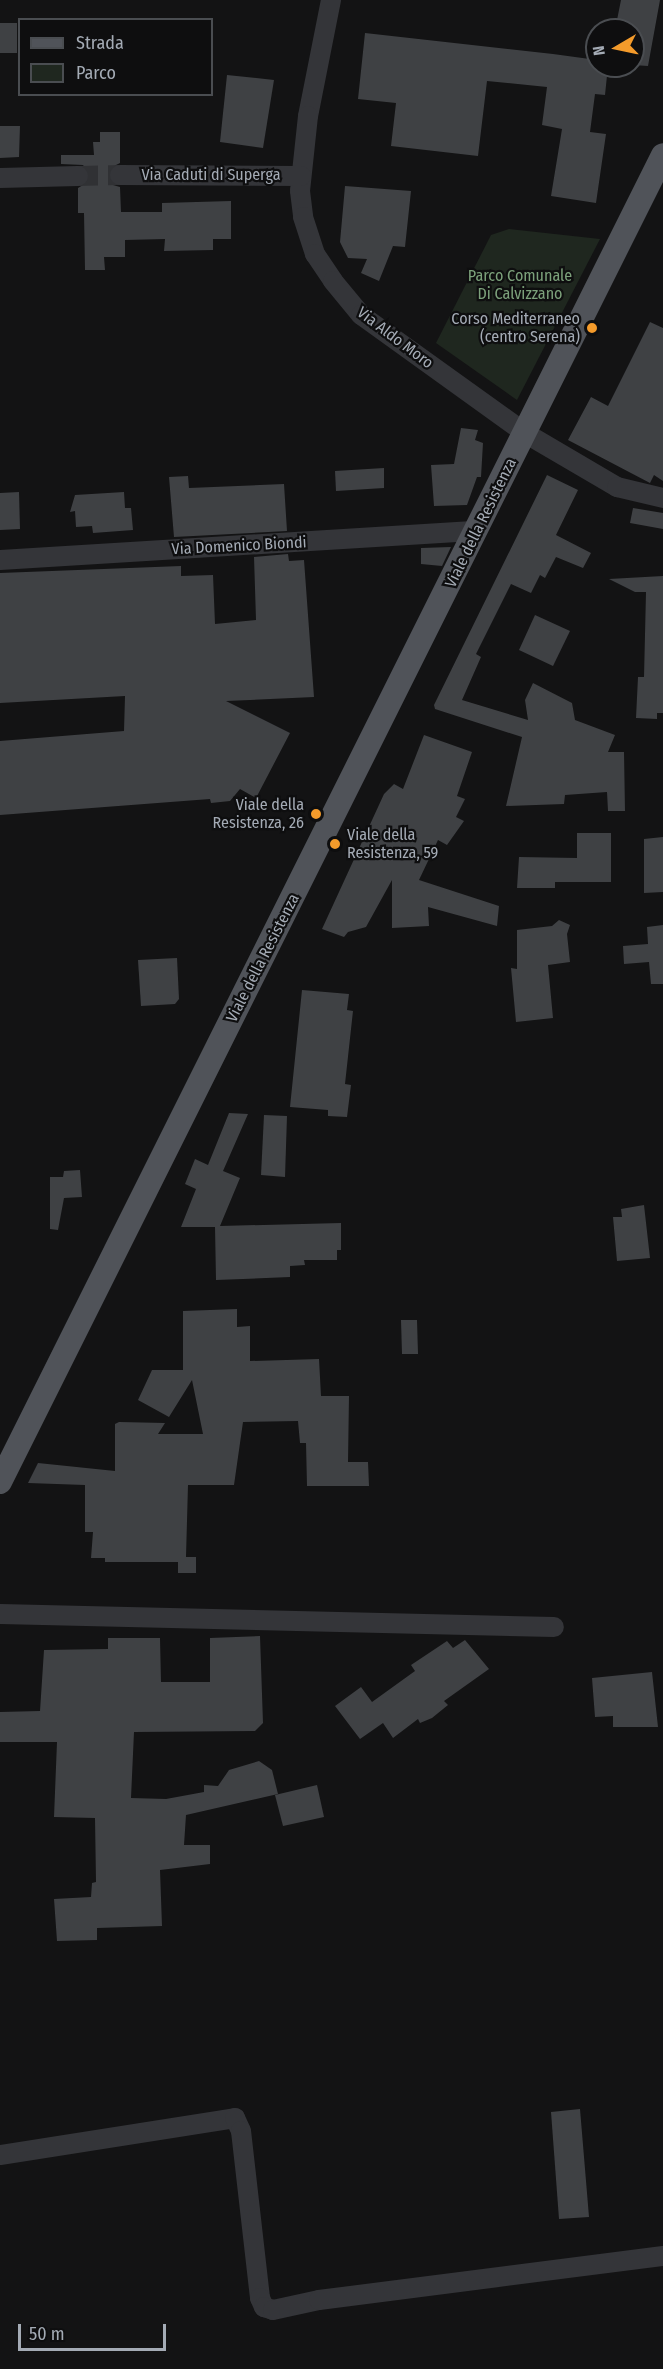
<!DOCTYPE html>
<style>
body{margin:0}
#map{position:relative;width:663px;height:2369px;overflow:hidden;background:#131314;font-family:"Fira Sans Condensed",sans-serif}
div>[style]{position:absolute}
.green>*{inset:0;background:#1f271f}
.building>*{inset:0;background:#3f4144}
.minor-tunnel>*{height:20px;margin-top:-10px;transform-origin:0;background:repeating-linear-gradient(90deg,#303134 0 20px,transparent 0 30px)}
.minor>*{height:20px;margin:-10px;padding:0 10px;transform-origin:10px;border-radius:10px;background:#343539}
.major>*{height:24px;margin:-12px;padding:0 12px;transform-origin:12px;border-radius:12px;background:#505359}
.dots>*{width:16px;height:16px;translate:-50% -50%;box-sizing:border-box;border:3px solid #0e0e0f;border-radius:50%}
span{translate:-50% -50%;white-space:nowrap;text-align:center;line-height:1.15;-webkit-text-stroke:4.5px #0e0e0f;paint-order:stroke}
.street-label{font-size:16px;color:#a4abb5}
.park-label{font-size:16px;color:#7ca17b}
.poi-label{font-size:16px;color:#a4abb5}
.right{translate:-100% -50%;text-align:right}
.left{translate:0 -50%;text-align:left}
.legend{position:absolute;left:18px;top:18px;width:195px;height:78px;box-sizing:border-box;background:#0e0e0f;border:2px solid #4a4d51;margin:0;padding:8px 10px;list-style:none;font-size:18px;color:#a4abb5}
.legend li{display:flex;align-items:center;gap:12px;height:30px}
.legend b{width:30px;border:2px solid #4a4d51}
.north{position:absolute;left:585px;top:18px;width:60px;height:60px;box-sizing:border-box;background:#0e0e0f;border:2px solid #4a4d51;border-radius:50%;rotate:261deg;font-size:16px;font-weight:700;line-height:24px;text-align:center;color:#a4abb5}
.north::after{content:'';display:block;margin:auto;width:21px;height:27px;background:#f49b2b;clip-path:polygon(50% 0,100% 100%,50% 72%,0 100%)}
.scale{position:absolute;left:18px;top:2324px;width:148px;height:27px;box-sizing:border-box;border:3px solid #a4abb5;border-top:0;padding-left:8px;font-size:18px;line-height:21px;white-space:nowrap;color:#a4abb5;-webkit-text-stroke:4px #0e0e0f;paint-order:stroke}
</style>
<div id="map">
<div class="green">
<div style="clip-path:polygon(509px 229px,600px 239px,517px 400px,436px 343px,491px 235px)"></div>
</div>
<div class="building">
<div style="clip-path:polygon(621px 0,660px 0,648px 66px,633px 65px,633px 30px,615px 30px)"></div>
<div style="clip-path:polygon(0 23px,17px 23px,17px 53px,0 53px)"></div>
<div style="clip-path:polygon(365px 33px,553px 54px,597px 60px,597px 66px,608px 66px,605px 95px,595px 94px,590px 132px,606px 134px,596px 203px,551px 196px,562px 129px,542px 125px,547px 87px,487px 81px,478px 156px,391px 146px,396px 103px,358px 99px)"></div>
<div style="clip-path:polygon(227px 75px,274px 80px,263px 148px,220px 142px)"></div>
<div style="clip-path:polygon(0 126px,20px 126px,19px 157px,0 158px)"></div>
<div style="clip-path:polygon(100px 132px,120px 132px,120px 163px,110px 168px,108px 176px,113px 185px,120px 187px,121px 212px,162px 212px,162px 203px,231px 201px,231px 239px,213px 239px,213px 250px,164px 251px,165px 239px,125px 240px,125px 257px,104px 257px,105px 270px,85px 270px,84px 213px,78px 213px,78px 188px,88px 182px,90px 175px,83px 165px,61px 164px,61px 155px,94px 155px,93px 142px,100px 142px)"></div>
<div style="clip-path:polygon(345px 186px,411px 191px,405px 247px,393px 246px,379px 281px,361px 273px,367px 259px,348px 258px,340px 242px)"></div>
<div style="clip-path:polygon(650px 322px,663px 328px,663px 481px,654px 475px,650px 483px,568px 440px,591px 397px,608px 406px)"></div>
<div style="clip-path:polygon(461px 428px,478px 430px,475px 440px,483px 443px,481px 477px,477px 477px,467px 505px,434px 506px,431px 465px,454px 464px)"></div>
<div style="clip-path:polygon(384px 468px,384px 488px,336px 491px,335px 471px)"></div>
<div style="clip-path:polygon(547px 475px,578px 490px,556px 535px,591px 553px,583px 568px,556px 557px,545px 578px,540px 575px,531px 593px,511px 584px,476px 654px,481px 657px,462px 700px,528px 720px,525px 700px,533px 683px,572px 703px,575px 720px,615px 735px,608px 752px,624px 752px,625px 811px,608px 811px,607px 792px,565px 795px,564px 804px,506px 806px,522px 737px,435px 709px,434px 705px)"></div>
<div style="clip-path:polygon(188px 476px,189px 488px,284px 484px,287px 531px,174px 537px,169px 477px)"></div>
<div style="clip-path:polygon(19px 492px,20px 529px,0 530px,0 493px)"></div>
<div style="clip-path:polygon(124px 492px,125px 508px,131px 508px,133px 530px,93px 533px,92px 526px,76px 527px,75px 511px,70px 512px,75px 495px)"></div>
<div style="clip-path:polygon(633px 508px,663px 513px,663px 529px,630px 523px)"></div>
<div style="clip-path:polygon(451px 547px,442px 566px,421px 564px,421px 548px)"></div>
<div style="clip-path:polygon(288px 554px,289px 561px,304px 560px,314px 697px,226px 701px,290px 733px,256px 798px,240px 789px,230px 801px,211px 803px,210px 799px,0 815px,0 741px,124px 731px,125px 696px,0 703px,0 573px,181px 566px,181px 576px,213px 575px,215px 624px,256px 620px,254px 557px)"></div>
<div style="clip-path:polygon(663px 576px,663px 713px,657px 713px,657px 719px,636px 718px,638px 677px,644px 677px,646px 592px,635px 592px,609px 579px)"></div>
<div style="clip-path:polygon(535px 615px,570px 631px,553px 666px,519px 650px)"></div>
<div style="clip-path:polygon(424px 735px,472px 752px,457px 796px,465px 799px,456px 817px,464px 821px,447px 845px,438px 840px,419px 880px,499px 906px,497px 926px,428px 907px,429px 926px,392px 928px,392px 880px,366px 927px,348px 932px,344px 937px,322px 929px,384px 794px,394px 784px,403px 789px)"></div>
<div style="clip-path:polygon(577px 833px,611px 833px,611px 882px,555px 882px,555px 888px,517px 888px,519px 857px,577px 858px)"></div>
<div style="clip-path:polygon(663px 837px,663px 892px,644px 893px,644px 839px)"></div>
<div style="clip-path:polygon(559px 920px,570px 925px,567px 934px,570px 962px,548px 965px,553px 1018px,516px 1022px,511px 968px,517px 969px,517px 930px,552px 926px)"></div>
<div style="clip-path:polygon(663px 925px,663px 984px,651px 984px,649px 962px,624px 964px,623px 946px,648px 944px,647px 927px)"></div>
<div style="clip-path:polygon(177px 958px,179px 999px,175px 1004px,141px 1006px,138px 960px)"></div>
<div style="clip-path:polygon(302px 990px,349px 994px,347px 1010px,353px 1011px,345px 1084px,351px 1085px,347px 1117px,328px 1116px,328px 1110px,290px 1107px)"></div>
<div style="clip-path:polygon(229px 1113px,248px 1114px,223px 1171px,240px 1178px,220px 1226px,341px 1223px,341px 1250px,337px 1250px,337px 1260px,304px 1260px,305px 1265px,290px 1266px,290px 1277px,216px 1280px,215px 1227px,181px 1227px,196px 1189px,185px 1184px,195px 1159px,208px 1165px)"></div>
<div style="clip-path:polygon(264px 1115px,287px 1116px,285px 1177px,261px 1175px)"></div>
<div style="clip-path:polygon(80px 1170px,82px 1197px,64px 1198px,58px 1230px,50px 1229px,50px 1177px,63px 1177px,64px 1171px)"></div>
<div style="clip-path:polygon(644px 1205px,650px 1258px,617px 1261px,613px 1217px,622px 1217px,621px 1209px)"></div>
<div style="clip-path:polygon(237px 1309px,237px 1327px,250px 1326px,250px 1361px,319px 1359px,321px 1396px,349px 1396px,348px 1462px,368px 1462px,369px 1486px,307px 1486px,306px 1443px,300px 1443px,298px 1421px,243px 1422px,234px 1485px,188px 1485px,186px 1557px,196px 1557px,196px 1573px,178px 1573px,178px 1562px,105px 1562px,105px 1558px,91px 1558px,93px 1532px,85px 1532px,85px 1485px,28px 1483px,38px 1463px,115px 1471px,115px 1424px,119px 1422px,165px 1423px,158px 1434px,203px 1434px,192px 1380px,169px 1417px,138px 1400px,152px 1370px,183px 1370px,183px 1311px)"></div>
<div style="clip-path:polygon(401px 1320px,417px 1320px,418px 1354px,402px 1354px)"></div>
<div style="clip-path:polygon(260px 1636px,263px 1723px,255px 1731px,134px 1732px,131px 1798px,166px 1799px,204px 1792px,204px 1785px,218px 1786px,229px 1770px,259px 1761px,272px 1770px,278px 1794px,186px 1815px,184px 1845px,210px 1845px,210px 1864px,160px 1870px,162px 1926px,97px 1928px,97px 1940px,57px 1941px,54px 1899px,91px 1897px,92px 1883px,96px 1882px,95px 1818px,54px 1817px,57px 1742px,0 1742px,0 1712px,40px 1711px,44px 1650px,108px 1649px,108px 1638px,160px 1638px,161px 1682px,210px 1682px,210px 1638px)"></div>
<div style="clip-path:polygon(465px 1640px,489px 1669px,444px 1701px,448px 1705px,432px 1718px,420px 1723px,418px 1719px,393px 1738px,383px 1723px,360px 1739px,335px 1706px,361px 1687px,372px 1702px,415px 1671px,411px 1665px,447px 1641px,453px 1648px)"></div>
<div style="clip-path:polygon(652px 1672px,658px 1727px,613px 1727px,613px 1716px,595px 1717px,592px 1678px)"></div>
<div style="clip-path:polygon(317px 1785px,324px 1817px,283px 1826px,275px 1795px)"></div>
<div style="clip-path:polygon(580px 2109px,589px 2217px,559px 2219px,551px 2112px)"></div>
</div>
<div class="minor-tunnel">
<div style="left:78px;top:176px;width:42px;rotate:-1.4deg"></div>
</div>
<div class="minor">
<div style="left:331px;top:0;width:118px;rotate:101.2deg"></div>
<div style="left:308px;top:116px;width:75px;rotate:96.1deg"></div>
<div style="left:300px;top:191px;width:26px;rotate:83deg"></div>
<div style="left:303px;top:217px;width:39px;rotate:72deg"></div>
<div style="left:315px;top:254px;width:32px;rotate:56deg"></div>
<div style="left:333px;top:281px;width:44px;rotate:50.5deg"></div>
<div style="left:361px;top:315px;width:202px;rotate:35.7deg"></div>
<div style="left:525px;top:433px;width:107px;rotate:30.4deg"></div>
<div style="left:617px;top:487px;width:47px;rotate:13.4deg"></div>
<div style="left:120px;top:175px;width:181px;rotate:0.3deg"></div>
<div style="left:0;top:178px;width:78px;rotate:-1.5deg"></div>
<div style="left:0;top:560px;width:478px;rotate:-3.5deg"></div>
<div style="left:0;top:1614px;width:554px;rotate:1.34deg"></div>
<div style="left:0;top:2155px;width:238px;rotate:-8.9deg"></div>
<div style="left:235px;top:2118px;width:14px;rotate:65deg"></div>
<div style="left:241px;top:2131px;width:168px;rotate:83.5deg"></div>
<div style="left:260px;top:2298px;width:10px;rotate:66deg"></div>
<div style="left:264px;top:2307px;width:9px;rotate:18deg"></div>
<div style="left:273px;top:2310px;width:47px;rotate:-12.3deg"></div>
<div style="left:319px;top:2300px;width:347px;rotate:-7.3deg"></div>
</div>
<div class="major">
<div style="left:0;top:1482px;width:1483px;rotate:-63.45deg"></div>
</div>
<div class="dots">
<div style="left:592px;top:328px;background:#f49b2b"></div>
<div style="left:316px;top:814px;background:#f49b2b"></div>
<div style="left:335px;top:844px;background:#f49b2b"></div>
</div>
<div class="street-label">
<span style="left:211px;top:175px">Via Caduti di Superga</span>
<span style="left:395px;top:338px;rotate:37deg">Via Aldo Moro</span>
<span style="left:481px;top:523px;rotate:-64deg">Viale della Resistenza</span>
<span style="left:239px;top:546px;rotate:-3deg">Via Domenico Biondi</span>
<span style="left:263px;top:958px;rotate:-63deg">Viale della Resistenza</span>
</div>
<div class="park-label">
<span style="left:520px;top:285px">Parco Comunale<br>Di Calvizzano</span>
</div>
<div class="poi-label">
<span class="right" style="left:580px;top:328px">Corso Mediterraneo<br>(centro Serena)</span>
<span class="right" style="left:304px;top:814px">Viale della<br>Resistenza, 26</span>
<span class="left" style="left:347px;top:844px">Viale della<br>Resistenza, 59</span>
</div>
<ul class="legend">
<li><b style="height:8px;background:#505359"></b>Strada</li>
<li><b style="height:16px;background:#1f271f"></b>Parco</li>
</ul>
<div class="north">N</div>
<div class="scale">50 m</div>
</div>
